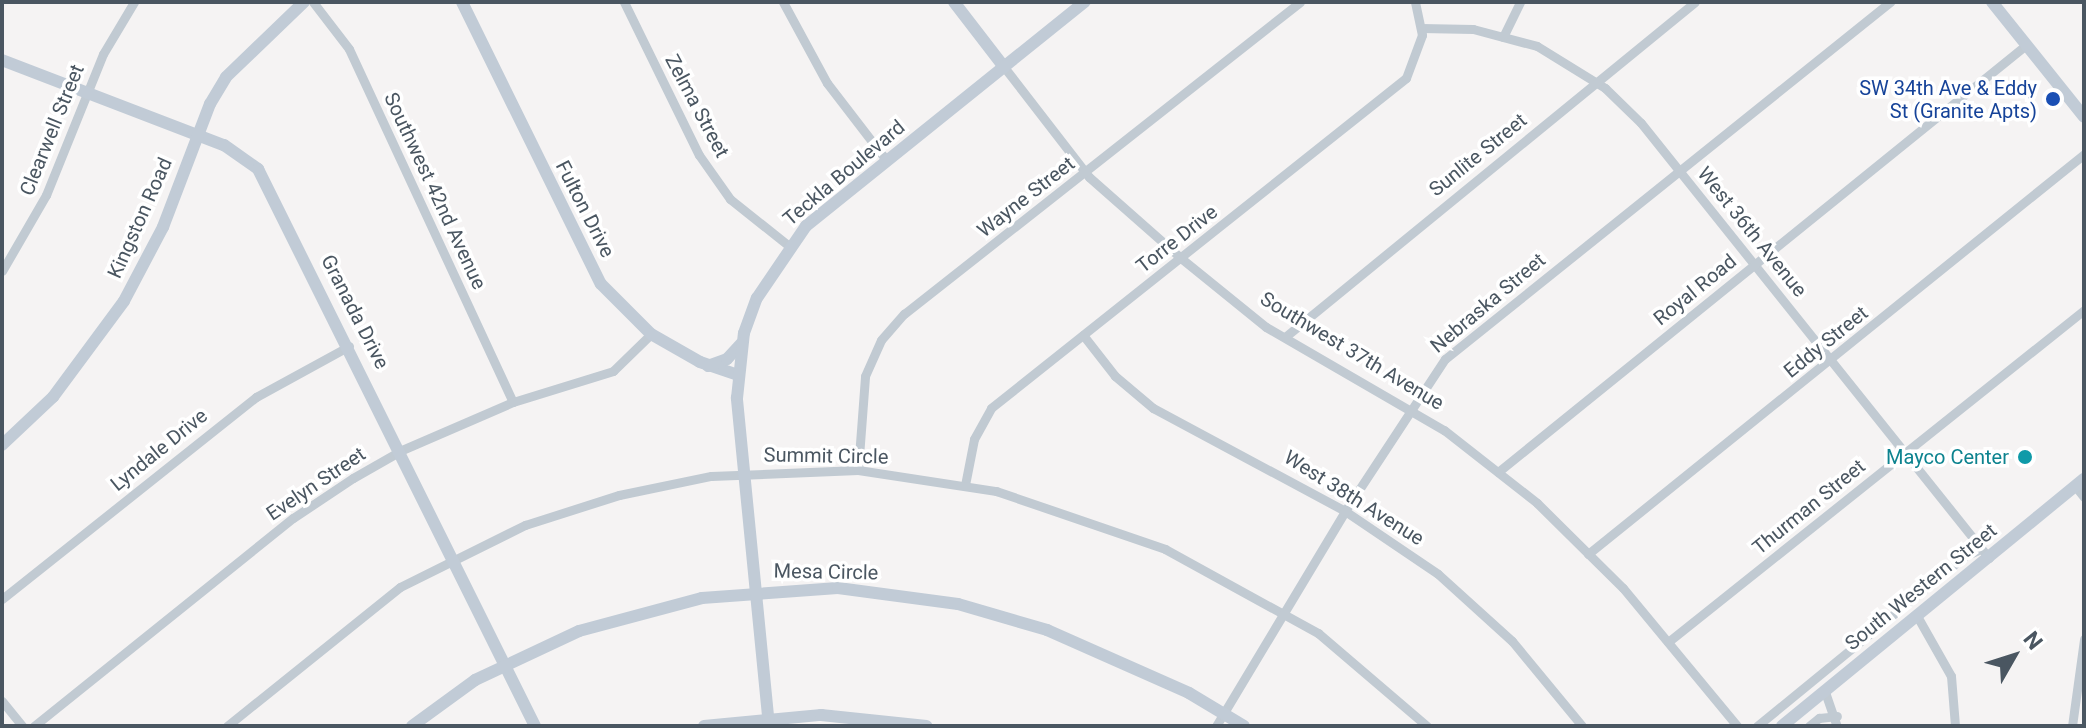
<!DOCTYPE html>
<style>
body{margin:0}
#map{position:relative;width:2086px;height:728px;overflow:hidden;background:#f5f3f3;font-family:Roboto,sans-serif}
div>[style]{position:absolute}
.street>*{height:9px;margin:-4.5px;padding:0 4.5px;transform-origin:4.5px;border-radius:4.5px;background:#c1cad2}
.secondary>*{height:12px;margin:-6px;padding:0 6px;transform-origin:6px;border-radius:6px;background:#c1cbd6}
.dots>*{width:22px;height:22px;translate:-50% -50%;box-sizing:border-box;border:4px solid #fff;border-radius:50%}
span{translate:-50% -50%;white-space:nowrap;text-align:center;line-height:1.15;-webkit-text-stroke:7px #fff;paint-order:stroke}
.transit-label{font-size:20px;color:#164399}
.right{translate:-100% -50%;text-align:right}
.street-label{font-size:20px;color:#4a5661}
.culture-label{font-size:20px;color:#0d838f}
.frame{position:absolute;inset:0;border:4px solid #4a5661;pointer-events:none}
.north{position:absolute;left:1974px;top:616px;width:80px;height:80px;-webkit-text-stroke:6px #fff;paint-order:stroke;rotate:51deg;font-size:22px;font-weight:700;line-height:32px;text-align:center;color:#4a5661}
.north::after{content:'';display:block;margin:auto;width:28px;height:36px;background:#4a5661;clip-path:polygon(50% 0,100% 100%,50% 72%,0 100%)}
</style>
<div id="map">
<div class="street">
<div style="left:313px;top:2px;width:59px;rotate:52.5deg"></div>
<div style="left:349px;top:49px;width:389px;rotate:65.1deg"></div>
<div style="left:624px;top:2px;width:170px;rotate:63.9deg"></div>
<div style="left:699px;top:155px;width:54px;rotate:54.8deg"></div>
<div style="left:730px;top:199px;width:75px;rotate:38.5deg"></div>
<div style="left:783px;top:2px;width:92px;rotate:61.5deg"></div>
<div style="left:827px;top:83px;width:98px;rotate:52.4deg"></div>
<div style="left:1421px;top:28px;width:52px;rotate:1.1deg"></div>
<div style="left:1473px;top:29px;width:66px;rotate:14.9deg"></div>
<div style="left:1537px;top:46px;width:80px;rotate:31.7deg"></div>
<div style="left:1605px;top:88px;width:50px;rotate:44.2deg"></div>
<div style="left:1641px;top:123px;width:557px;rotate:51.34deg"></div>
<div style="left:1503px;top:37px;width:39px;rotate:-64deg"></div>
<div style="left:1004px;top:67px;width:139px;rotate:52.3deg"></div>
<div style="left:1089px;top:177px;width:124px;rotate:41.4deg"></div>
<div style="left:1182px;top:259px;width:108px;rotate:39deg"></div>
<div style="left:1266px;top:327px;width:206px;rotate:30.1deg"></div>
<div style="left:1444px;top:430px;width:118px;rotate:38.1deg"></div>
<div style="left:1537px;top:503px;width:121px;rotate:44.7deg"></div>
<div style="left:1623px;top:588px;width:179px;rotate:50.4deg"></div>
<div style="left:2px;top:271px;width:88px;rotate:-59.9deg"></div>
<div style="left:46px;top:195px;width:152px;rotate:-68deg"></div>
<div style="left:103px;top:54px;width:61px;rotate:-59.2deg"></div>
<div style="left:1083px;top:335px;width:52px;rotate:52deg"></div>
<div style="left:1115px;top:376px;width:50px;rotate:40.1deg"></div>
<div style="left:1153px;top:408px;width:218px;rotate:28.2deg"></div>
<div style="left:1345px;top:511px;width:112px;rotate:34.1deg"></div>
<div style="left:1438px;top:574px;width:100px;rotate:42.2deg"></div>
<div style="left:1512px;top:641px;width:110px;rotate:50.5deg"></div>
<div style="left:1285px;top:337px;width:529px;rotate:-39.25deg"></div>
<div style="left:858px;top:470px;width:94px;rotate:-85.7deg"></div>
<div style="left:865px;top:376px;width:39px;rotate:-66deg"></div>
<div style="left:881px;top:340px;width:35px;rotate:-49deg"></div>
<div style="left:904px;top:314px;width:504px;rotate:-38.23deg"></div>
<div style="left:1498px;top:472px;width:679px;rotate:-38.96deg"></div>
<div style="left:965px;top:485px;width:47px;rotate:-78.9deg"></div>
<div style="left:974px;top:439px;width:35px;rotate:-61deg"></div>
<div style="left:991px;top:408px;width:530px;rotate:-38.49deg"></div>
<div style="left:1406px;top:78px;width:46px;rotate:-69.6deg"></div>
<div style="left:1422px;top:35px;width:34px;rotate:-102deg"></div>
<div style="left:2075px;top:486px;width:14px;rotate:51deg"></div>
<div style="left:1588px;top:554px;width:637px;rotate:-38.88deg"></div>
<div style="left:2px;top:599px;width:325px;rotate:-38.5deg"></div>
<div style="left:256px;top:397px;width:106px;rotate:-28.7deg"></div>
<div style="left:1917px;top:616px;width:69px;rotate:60.5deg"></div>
<div style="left:1951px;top:676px;width:50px;rotate:85.4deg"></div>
<div style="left:1668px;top:642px;width:532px;rotate:-38.59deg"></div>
<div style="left:1825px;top:692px;width:36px;rotate:71deg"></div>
<div style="left:2px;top:701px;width:32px;rotate:51deg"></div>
<div style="left:34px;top:726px;width:332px;rotate:-38.8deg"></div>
<div style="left:293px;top:518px;width:72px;rotate:-33.7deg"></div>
<div style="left:353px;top:478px;width:56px;rotate:-29.7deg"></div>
<div style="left:402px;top:450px;width:121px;rotate:-23.4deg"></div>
<div style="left:513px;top:402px;width:105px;rotate:-17.2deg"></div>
<div style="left:613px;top:371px;width:53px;rotate:-44.2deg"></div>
<div style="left:227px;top:726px;width:222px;rotate:-38.8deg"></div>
<div style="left:400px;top:587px;width:140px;rotate:-26.4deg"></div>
<div style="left:525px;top:525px;width:99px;rotate:-17.7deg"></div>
<div style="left:619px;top:495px;width:94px;rotate:-11.7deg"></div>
<div style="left:711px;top:476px;width:147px;rotate:-2.3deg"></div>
<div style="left:858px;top:470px;width:140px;rotate:8.7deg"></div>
<div style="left:996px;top:491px;width:179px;rotate:18.9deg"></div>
<div style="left:1165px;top:549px;width:175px;rotate:28.8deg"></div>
<div style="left:1318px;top:633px;width:143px;rotate:40.5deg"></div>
<div style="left:1216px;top:726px;width:251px;rotate:-59deg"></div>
<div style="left:1345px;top:511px;width:182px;rotate:-56.7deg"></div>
<div style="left:1445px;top:359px;width:571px;rotate:-38.74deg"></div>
<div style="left:1757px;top:726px;width:269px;rotate:-39.3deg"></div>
<div style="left:1965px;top:556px;width:17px;rotate:-24deg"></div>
<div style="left:1809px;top:726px;width:13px;rotate:-39deg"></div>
<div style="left:1819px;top:718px;width:18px;rotate:-6deg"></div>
<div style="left:2072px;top:726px;width:88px;rotate:-82.1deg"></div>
</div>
<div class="secondary">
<div style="left:462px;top:2px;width:314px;rotate:63.8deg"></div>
<div style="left:601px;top:284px;width:71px;rotate:45deg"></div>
<div style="left:651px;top:334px;width:56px;rotate:29.7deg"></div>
<div style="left:700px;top:362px;width:39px;rotate:19deg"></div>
<div style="left:954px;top:2px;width:82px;rotate:52.4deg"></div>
<div style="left:1992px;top:2px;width:147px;rotate:51.3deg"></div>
<div style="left:2px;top:60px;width:238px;rotate:21deg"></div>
<div style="left:224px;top:145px;width:42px;rotate:35.2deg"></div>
<div style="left:258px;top:169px;width:622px;rotate:63.56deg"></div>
<div style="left:708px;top:366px;width:20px;rotate:-20deg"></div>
<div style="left:727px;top:359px;width:21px;rotate:-47deg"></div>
<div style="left:2px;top:445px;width:70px;rotate:-43.3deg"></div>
<div style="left:53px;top:397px;width:119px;rotate:-53.5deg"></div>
<div style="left:124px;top:301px;width:84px;rotate:-62.2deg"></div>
<div style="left:163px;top:227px;width:132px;rotate:-69.1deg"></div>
<div style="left:210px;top:104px;width:31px;rotate:-59deg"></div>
<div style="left:226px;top:77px;width:108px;rotate:-43.9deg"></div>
<div style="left:412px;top:726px;width:78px;rotate:-36.1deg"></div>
<div style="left:475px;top:680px;width:115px;rotate:-25.2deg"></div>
<div style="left:579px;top:631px;width:127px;rotate:-15deg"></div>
<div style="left:702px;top:598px;width:136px;rotate:-4.2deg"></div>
<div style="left:838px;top:588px;width:121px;rotate:7.6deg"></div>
<div style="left:958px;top:604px;width:93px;rotate:16.3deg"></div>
<div style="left:1047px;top:630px;width:155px;rotate:23.9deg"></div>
<div style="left:1189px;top:693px;width:64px;rotate:31deg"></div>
<div style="left:704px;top:726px;width:118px;rotate:-5.4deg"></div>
<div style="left:821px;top:715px;width:106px;rotate:6deg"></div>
<div style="left:769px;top:726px;width:330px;rotate:-95.6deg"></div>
<div style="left:737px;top:398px;width:65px;rotate:-83.9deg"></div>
<div style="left:744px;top:333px;width:37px;rotate:-70deg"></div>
<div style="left:757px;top:298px;width:87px;rotate:-55.8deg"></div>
<div style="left:806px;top:226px;width:358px;rotate:-38.8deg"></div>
<div style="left:1782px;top:726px;width:390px;rotate:-39.3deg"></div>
</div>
<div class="dots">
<div style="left:2053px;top:99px;background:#1a4fb4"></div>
<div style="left:2025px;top:457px;background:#0f9aa8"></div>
</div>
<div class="transit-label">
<span class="right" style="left:2037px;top:100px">SW 34th Ave &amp; Eddy<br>St (Granite Apts)</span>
</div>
<div class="street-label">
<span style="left:697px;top:106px;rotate:62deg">Zelma Street</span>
<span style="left:52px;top:130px;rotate:-68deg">Clearwell Street</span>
<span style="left:1478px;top:155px;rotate:-39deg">Sunlite Street</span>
<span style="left:844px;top:173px;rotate:-40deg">Teckla Boulevard</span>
<span style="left:435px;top:191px;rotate:65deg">Southwest 42nd Avenue</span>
<span style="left:1026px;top:197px;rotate:-38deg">Wayne Street</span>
<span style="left:585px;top:209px;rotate:63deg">Fulton Drive</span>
<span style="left:140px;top:218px;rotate:-66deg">Kingston Road</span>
<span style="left:1752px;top:232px;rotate:51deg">West 36th Avenue</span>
<span style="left:1177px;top:239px;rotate:-38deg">Torre Drive</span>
<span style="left:1695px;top:290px;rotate:-39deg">Royal Road</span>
<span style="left:1488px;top:303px;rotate:-40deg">Nebraska Street</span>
<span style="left:355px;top:312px;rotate:63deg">Granada Drive</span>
<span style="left:1826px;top:342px;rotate:-39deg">Eddy Street</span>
<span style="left:1352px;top:351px;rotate:31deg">Southwest 37th Avenue</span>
<span style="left:159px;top:450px;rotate:-39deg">Lyndale Drive</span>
<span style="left:826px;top:456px;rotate:1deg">Summit Circle</span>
<span style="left:316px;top:484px;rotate:-34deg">Evelyn Street</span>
<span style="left:1354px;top:498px;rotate:32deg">West 38th Avenue</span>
<span style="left:1809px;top:507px;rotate:-39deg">Thurman Street</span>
<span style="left:826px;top:572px;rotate:1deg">Mesa Circle</span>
<span style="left:1921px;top:587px;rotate:-39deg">South Western Street</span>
</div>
<div class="culture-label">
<span class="right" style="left:2009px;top:457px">Mayco Center</span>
</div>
<div class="frame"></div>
<div class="north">N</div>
</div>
